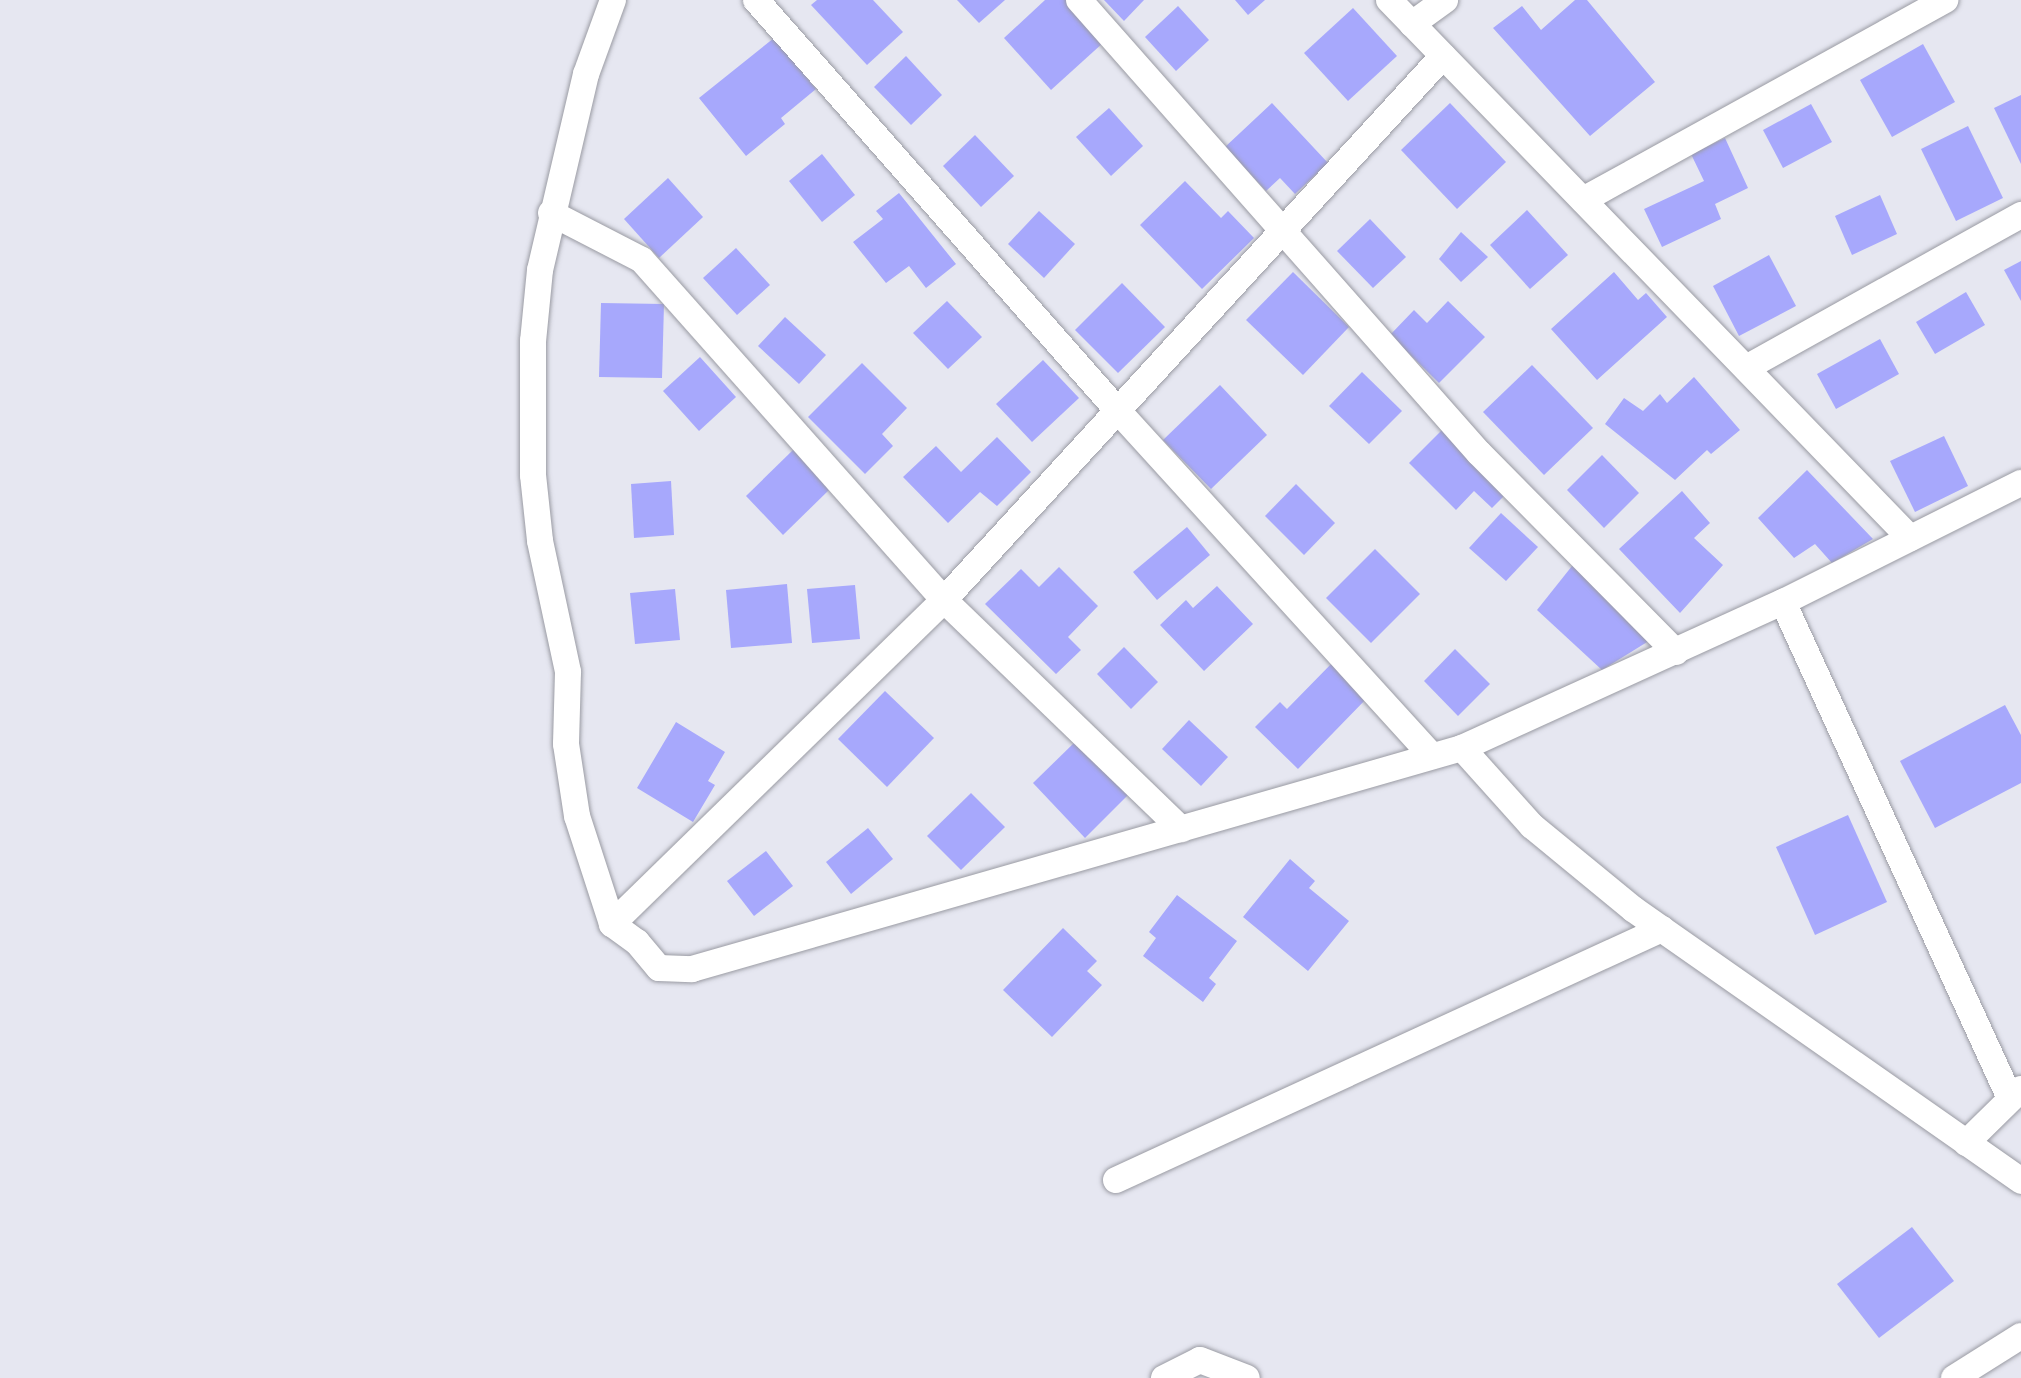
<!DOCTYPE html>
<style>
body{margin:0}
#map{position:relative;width:2021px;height:1378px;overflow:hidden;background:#e6e7f1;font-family:"Fira Sans Condensed",sans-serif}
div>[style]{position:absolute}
.building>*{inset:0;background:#a7a8fc}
.roads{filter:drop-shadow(0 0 2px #9a9ba3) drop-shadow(0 0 2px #9a9ba3)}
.street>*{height:26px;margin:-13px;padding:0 13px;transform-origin:13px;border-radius:13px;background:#fff}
span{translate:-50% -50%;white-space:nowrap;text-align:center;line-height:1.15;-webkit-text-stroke:6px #fff;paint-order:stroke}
</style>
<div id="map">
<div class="building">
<div style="clip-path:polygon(817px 0,873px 0,903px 32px,867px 65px,811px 5px)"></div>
<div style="clip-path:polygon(957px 0,1005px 0,979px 23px)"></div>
<div style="clip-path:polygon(1045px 0,1066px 0,1104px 42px,1051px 90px,1004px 38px)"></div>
<div style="clip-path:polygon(1104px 0,1144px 0,1124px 21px)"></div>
<div style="clip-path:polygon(1235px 0,1265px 0,1248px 15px)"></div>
<div style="clip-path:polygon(1575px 0,1587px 0,1655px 82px,1590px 136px,1493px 28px,1522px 6px,1541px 30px)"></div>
<div style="clip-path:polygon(1178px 6px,1209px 40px,1176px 71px,1145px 37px)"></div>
<div style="clip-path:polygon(1353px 8px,1397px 56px,1348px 101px,1304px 53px)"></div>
<div style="clip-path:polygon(774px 38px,816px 89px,781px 118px,785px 124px,746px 156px,699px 98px)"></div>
<div style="clip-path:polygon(1923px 44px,1955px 102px,1892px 137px,1860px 80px)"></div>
<div style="clip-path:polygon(906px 56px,942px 95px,911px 125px,874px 87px)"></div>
<div style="clip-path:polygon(2021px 95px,2021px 164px,1994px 108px)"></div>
<div style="clip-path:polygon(1272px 103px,1328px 163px,1295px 194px,1280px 178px,1266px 191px,1225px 147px)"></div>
<div style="clip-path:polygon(1450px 103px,1506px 162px,1457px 209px,1401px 150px)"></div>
<div style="clip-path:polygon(1811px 104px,1832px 142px,1783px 168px,1763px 130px)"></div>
<div style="clip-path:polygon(1109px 108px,1143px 146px,1111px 176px,1076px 137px)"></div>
<div style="clip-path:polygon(1968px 126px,2003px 198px,1956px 221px,1921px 149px)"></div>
<div style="clip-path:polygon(975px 135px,1014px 176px,981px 207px,943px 166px)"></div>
<div style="clip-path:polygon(1725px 138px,1748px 188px,1715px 204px,1721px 219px,1662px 247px,1644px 209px,1704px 181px,1691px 154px)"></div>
<div style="clip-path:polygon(822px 154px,855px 195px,822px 222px,789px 181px)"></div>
<div style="clip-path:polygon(668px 178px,703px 217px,659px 258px,624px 219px)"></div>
<div style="clip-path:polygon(1185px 181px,1221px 218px,1228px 211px,1254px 238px,1202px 289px,1140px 225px)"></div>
<div style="clip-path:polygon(899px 193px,956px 264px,926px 288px,909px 266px,886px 283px,853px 242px,883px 219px,876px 211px)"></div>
<div style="clip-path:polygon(1880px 195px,1897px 234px,1852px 255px,1835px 216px)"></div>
<div style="clip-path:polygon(1527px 210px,1568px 255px,1530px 289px,1490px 245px)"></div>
<div style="clip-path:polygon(1039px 211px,1075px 244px,1044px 278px,1008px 244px)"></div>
<div style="clip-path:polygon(1370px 219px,1406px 257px,1373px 288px,1337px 251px)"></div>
<div style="clip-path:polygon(1461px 232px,1488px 257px,1461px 282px,1439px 259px)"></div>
<div style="clip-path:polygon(736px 248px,770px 285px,737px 315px,703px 278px)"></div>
<div style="clip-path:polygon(1769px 255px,1796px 306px,1739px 336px,1713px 286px)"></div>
<div style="clip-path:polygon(2021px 261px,2021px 301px,2004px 270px)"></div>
<div style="clip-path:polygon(1293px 272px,1349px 327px,1303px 375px,1246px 320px)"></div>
<div style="clip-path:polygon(1614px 272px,1638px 300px,1646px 293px,1667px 317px,1597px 380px,1551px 329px)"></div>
<div style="clip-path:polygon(1122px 283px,1165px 327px,1118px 373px,1075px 330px)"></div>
<div style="clip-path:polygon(1966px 292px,1985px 325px,1935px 354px,1916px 322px)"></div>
<div style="clip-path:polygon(947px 301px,982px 337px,948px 369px,913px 333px)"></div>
<div style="clip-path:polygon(1448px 301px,1485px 337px,1439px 383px,1390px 335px,1414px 310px,1427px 323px)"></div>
<div style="clip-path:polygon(601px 303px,664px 304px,662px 378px,599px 377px)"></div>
<div style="clip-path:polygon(785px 317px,826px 355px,799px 384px,758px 346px)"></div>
<div style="clip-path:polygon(1880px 339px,1899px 374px,1836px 409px,1817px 374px)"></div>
<div style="clip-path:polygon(700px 357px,736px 397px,699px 431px,663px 391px)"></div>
<div style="clip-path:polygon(1043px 360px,1079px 398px,1032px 442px,996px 404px)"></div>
<div style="clip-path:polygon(862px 363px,907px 408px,882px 434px,893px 446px,865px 474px,808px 417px)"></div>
<div style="clip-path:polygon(1532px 365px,1593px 428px,1544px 475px,1483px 412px)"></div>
<div style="clip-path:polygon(1362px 372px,1402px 411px,1369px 444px,1329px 406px)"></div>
<div style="clip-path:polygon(1694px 377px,1740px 430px,1711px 454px,1707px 450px,1675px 480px,1605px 424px,1624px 398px,1643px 411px,1660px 394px,1667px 403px)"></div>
<div style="clip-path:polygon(1220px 385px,1267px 435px,1211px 489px,1163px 440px)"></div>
<div style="clip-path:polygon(1445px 427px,1509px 491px,1492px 508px,1474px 491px,1456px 510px,1409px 463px)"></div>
<div style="clip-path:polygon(1944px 436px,1968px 486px,1915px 512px,1890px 461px)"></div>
<div style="clip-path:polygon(997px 437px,1031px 472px,997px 506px,980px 492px,948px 523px,903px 477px,936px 446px,961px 472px)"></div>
<div style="clip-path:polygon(794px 449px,831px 488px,783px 535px,746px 496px)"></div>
<div style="clip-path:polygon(1602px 455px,1639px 493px,1604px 528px,1567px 490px)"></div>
<div style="clip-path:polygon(1807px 470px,1873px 539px,1832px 563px,1815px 544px,1794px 558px,1758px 518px)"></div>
<div style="clip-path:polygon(671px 481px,674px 535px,634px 538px,631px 484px)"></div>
<div style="clip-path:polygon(1296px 484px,1335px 523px,1304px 555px,1265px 516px)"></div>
<div style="clip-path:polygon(1682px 491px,1710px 523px,1694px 538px,1723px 565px,1680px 613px,1619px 549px)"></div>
<div style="clip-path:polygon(1501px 513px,1538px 547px,1506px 581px,1469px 548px)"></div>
<div style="clip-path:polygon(1187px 527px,1210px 555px,1157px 600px,1133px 572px)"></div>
<div style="clip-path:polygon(1375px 549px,1420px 594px,1371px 643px,1326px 598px)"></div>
<div style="clip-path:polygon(1576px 561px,1652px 639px,1602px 670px,1537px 610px)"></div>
<div style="clip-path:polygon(1059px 567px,1098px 606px,1068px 637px,1081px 650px,1056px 674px,985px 604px,1021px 569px,1039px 587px)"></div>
<div style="clip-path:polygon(787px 584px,792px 643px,731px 648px,726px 590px)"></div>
<div style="clip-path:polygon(855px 585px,860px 639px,812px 643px,807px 589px)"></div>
<div style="clip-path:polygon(1217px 586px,1253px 624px,1204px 671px,1160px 625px,1186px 600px,1193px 608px)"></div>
<div style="clip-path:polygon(675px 589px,680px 640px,635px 644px,630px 593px)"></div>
<div style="clip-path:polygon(1124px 647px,1158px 682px,1131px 709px,1097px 674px)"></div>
<div style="clip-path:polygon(1455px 649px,1490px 684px,1458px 716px,1424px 681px)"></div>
<div style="clip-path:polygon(1333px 662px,1369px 696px,1298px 769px,1255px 727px,1280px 702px,1287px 709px)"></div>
<div style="clip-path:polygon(885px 691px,934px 738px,887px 787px,838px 739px)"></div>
<div style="clip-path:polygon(2005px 705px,2021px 735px,2021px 783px,1935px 828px,1900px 761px)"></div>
<div style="clip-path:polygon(1189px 720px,1228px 757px,1201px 786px,1162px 749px)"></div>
<div style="clip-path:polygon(676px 722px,725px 752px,708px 781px,715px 785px,693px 822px,637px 788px)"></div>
<div style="clip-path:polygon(1077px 740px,1129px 794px,1085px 838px,1033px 783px)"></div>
<div style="clip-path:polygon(971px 793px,1005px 827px,961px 870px,927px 836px)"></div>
<div style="clip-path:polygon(1848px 815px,1887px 902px,1815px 935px,1776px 847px)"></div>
<div style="clip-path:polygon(868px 828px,893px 859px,851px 894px,826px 862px)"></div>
<div style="clip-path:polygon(766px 851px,793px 886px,754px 916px,727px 881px)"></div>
<div style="clip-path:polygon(1290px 859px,1315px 881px,1309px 888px,1349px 921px,1308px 971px,1243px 917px)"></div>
<div style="clip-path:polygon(1177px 895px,1237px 941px,1209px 978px,1216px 984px,1203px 1002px,1143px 956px,1156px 938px,1149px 932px)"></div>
<div style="clip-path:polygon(1063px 928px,1097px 961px,1087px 971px,1102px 985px,1052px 1037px,1003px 990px)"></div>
<div style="clip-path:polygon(1912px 1227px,1954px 1281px,1879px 1338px,1837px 1284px)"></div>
</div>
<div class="roads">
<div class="street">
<div style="left:613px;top:0;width:79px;rotate:110deg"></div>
<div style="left:586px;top:74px;width:201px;rotate:103.2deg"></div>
<div style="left:540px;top:270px;width:71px;rotate:95.6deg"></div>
<div style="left:533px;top:341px;width:134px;rotate:90deg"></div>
<div style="left:533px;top:475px;width:66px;rotate:83.9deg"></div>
<div style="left:540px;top:541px;width:134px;rotate:77.9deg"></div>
<div style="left:568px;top:672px;width:72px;rotate:91.6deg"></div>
<div style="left:566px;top:744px;width:73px;rotate:81.3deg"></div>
<div style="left:577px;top:816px;width:114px;rotate:72deg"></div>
<div style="left:612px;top:924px;width:31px;rotate:36deg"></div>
<div style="left:637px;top:942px;width:34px;rotate:50deg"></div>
<div style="left:659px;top:968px;width:33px;rotate:2deg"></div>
<div style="left:692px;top:969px;width:801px;rotate:-16.01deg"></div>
<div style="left:1462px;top:748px;width:353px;rotate:-24.5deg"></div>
<div style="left:1783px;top:602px;width:266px;rotate:-26.6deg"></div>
<div style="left:756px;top:0;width:549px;rotate:48.62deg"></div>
<div style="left:1119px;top:412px;width:465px;rotate:47.7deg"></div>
<div style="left:1079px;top:0;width:604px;rotate:48.56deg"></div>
<div style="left:1479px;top:453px;width:280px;rotate:45.3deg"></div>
<div style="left:1389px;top:0;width:749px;rotate:45.92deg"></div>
<div style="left:1412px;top:24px;width:41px;rotate:-36deg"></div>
<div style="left:1583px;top:200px;width:414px;rotate:-28.9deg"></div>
<div style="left:551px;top:213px;width:102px;rotate:27.3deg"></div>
<div style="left:642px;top:260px;width:455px;rotate:48.4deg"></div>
<div style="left:944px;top:600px;width:330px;rotate:44deg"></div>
<div style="left:1746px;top:368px;width:315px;rotate:-29.1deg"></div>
<div style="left:1783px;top:602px;width:543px;rotate:65.42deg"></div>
<div style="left:1462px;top:748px;width:105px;rotate:48.1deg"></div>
<div style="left:1532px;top:826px;width:131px;rotate:39.4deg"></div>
<div style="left:1633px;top:909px;width:474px;rotate:35deg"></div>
<div style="left:612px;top:924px;width:464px;rotate:-44.3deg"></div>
<div style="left:944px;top:600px;width:738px;rotate:-47.47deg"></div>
<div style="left:1966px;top:1143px;width:77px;rotate:-44.5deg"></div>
<div style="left:1116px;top:1180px;width:601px;rotate:-24.69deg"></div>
<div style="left:1164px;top:1378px;width:40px;rotate:-26.6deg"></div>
<div style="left:1200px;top:1360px;width:50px;rotate:21deg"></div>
<div style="left:1954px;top:1378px;width:79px;rotate:-32.1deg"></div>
</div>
</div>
</div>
